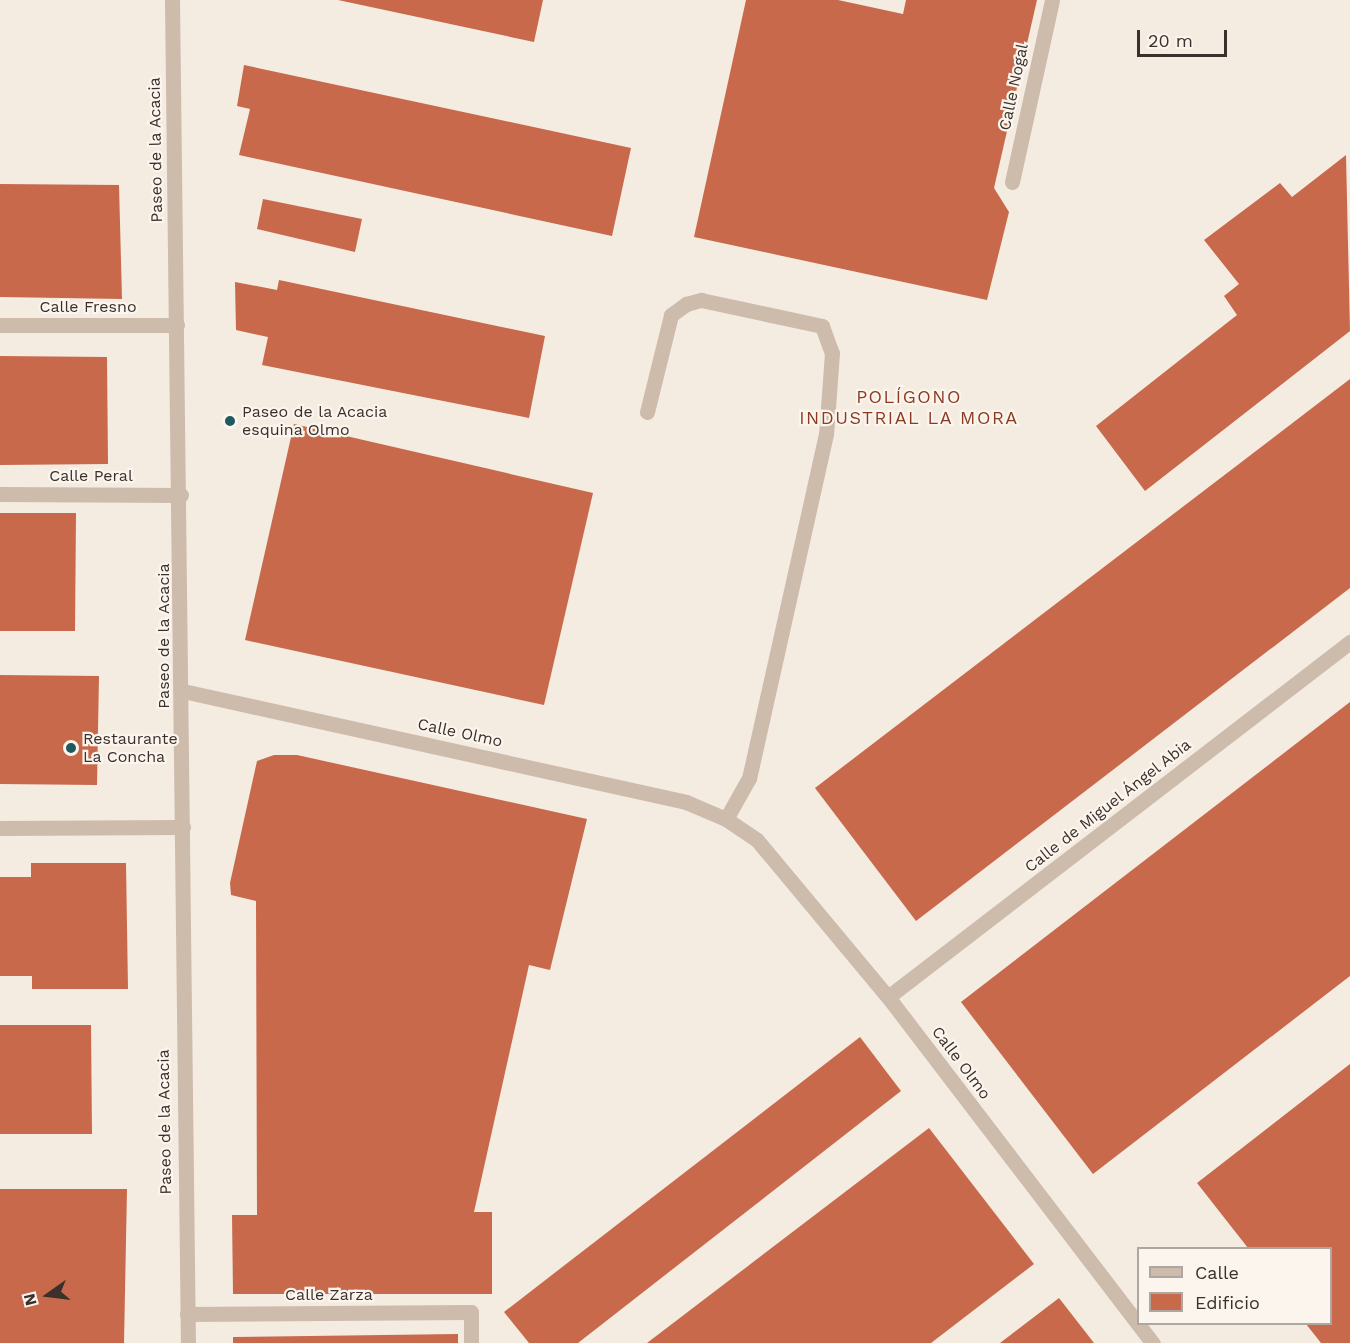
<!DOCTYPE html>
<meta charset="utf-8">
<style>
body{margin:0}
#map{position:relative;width:1350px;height:1343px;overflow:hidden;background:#f4ebe1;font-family:"Work Sans",sans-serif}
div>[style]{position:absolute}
.building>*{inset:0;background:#c8694b}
.minor>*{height:15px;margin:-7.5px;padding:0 7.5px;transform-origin:7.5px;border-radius:7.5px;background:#cdbbac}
.dots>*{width:16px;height:16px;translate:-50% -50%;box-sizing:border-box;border:3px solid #fbf5ee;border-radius:50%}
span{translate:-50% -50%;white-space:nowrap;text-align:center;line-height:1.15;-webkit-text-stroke:4.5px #fbf5ee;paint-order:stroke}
.street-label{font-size:16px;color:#3b302b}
.poi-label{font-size:16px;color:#3b302b}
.left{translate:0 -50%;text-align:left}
.neighbourhood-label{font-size:18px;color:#8c3b22;letter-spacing:1.5px}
.legend{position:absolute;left:1137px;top:1247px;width:195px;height:78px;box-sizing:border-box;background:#fbf5ee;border:2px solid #aea6a0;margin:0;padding:8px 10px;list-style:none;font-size:18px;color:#3b302b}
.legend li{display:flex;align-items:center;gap:12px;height:30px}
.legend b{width:30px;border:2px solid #aea6a0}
.north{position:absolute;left:18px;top:1265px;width:60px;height:60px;-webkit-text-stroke:4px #fbf5ee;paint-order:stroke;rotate:256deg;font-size:16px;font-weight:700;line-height:24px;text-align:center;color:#3b302b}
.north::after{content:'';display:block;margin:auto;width:21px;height:27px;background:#3b302b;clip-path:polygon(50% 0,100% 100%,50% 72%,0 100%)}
.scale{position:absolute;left:1137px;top:30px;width:90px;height:27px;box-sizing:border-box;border:3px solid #3b302b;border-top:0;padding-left:8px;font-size:18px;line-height:21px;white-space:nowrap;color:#3b302b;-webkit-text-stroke:4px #fbf5ee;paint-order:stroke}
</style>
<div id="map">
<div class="building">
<div style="clip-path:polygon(338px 0,543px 0,534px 42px)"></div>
<div style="clip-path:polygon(746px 0,838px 0,903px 14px,906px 0,1037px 0,994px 188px,1009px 212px,987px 300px,694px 237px)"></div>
<div style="clip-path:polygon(244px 65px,631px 148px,612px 236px,239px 155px,250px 109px,237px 106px)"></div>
<div style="clip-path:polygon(1346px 155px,1350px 331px,1145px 491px,1096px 426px,1237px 315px,1224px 296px,1239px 284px,1204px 240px,1280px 183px,1292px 197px)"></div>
<div style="clip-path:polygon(0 184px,119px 185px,122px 299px,0 297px)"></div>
<div style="clip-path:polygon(263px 199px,362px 219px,355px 252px,257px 229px)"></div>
<div style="clip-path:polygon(279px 280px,545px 336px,529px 418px,262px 365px,268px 337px,236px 330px,235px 282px,277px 290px)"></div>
<div style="clip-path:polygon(0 356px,107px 357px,108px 464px,0 465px)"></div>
<div style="clip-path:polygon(1350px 379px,1350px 588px,916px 921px,815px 788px)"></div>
<div style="clip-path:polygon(294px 424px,593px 493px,544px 705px,245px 640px)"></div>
<div style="clip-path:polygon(0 513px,76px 513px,75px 631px,0 631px)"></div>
<div style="clip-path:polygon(0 675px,99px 676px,97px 785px,0 784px)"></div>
<div style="clip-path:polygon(1350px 702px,1350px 976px,1093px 1174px,961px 1002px)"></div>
<div style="clip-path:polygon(274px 755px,297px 755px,587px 819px,550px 970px,529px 965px,474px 1212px,492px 1212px,492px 1294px,233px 1294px,232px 1215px,257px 1215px,256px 901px,231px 895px,230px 883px,257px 761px)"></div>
<div style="clip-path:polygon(31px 863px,126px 863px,128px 989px,32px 989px,32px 976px,0 976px,0 877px,31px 877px)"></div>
<div style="clip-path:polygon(0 1025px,91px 1025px,92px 1134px,0 1134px)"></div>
<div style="clip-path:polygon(860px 1037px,901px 1091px,578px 1343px,529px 1343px,504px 1312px)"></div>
<div style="clip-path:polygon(1350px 1064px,1350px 1343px,1321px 1343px,1306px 1324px,1330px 1324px,1330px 1248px,1248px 1248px,1197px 1183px)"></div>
<div style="clip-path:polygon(929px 1128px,1034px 1264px,931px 1343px,647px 1343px)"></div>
<div style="clip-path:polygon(0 1189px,127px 1189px,124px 1343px,0 1343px)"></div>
<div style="clip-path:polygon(1059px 1298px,1094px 1343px,1000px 1343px)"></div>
<div style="clip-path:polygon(458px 1334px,458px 1343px,233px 1343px,233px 1337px)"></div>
</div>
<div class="minor">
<div style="left:172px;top:0;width:1343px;rotate:89.32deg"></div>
<div style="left:1012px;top:182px;width:186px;rotate:-77.6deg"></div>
<div style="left:0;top:325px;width:177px"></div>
<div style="left:647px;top:412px;width:100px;rotate:-76.1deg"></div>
<div style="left:671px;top:315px;width:19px;rotate:-36deg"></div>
<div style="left:686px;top:304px;width:16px;rotate:-15deg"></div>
<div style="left:701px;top:300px;width:124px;rotate:12.1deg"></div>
<div style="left:822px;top:326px;width:29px;rotate:70deg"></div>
<div style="left:832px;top:353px;width:81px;rotate:94.2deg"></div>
<div style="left:826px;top:434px;width:353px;rotate:102.6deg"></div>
<div style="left:749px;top:778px;width:47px;rotate:119.3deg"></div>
<div style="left:0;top:494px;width:181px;rotate:0.3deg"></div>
<div style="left:183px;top:691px;width:515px;rotate:12.44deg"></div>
<div style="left:686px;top:802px;width:43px;rotate:23deg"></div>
<div style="left:726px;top:819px;width:37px;rotate:34deg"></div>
<div style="left:757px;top:840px;width:204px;rotate:50.2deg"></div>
<div style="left:888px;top:997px;width:436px;rotate:52.6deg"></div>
<div style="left:0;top:828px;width:183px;rotate:-0.3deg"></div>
<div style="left:888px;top:997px;width:583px;rotate:-37.54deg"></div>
<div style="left:187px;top:1314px;width:284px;rotate:-0.4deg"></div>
<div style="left:471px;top:1312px;width:31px;rotate:90deg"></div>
</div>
<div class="dots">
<div style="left:230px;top:421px;background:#1f5a5e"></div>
<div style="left:71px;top:748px;background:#1f5a5e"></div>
</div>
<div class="street-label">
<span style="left:1014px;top:87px;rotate:-78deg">Calle Nogal</span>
<span style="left:156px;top:150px;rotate:-91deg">Paseo de la Acacia</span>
<span style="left:88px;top:307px">Calle Fresno</span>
<span style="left:91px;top:476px">Calle Peral</span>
<span style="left:164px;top:636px;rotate:-90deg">Paseo de la Acacia</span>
<span style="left:460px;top:733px;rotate:12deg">Calle Olmo</span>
<span style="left:1108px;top:806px;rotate:-38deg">Calle de Miguel Ángel Abia</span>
<span style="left:961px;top:1063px;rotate:53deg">Calle Olmo</span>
<span style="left:165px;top:1122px;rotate:-91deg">Paseo de la Acacia</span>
<span style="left:329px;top:1295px">Calle Zarza</span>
</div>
<div class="poi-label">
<span class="left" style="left:242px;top:421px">Paseo de la Acacia<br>esquina Olmo</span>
<span class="left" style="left:83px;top:748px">Restaurante<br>La Concha</span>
</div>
<div class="neighbourhood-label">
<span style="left:909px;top:408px">POLÍGONO<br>INDUSTRIAL LA MORA</span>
</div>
<ul class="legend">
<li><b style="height:8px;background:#cdbbac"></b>Calle</li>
<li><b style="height:16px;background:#c8694b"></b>Edificio</li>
</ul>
<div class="north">N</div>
<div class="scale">20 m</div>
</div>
